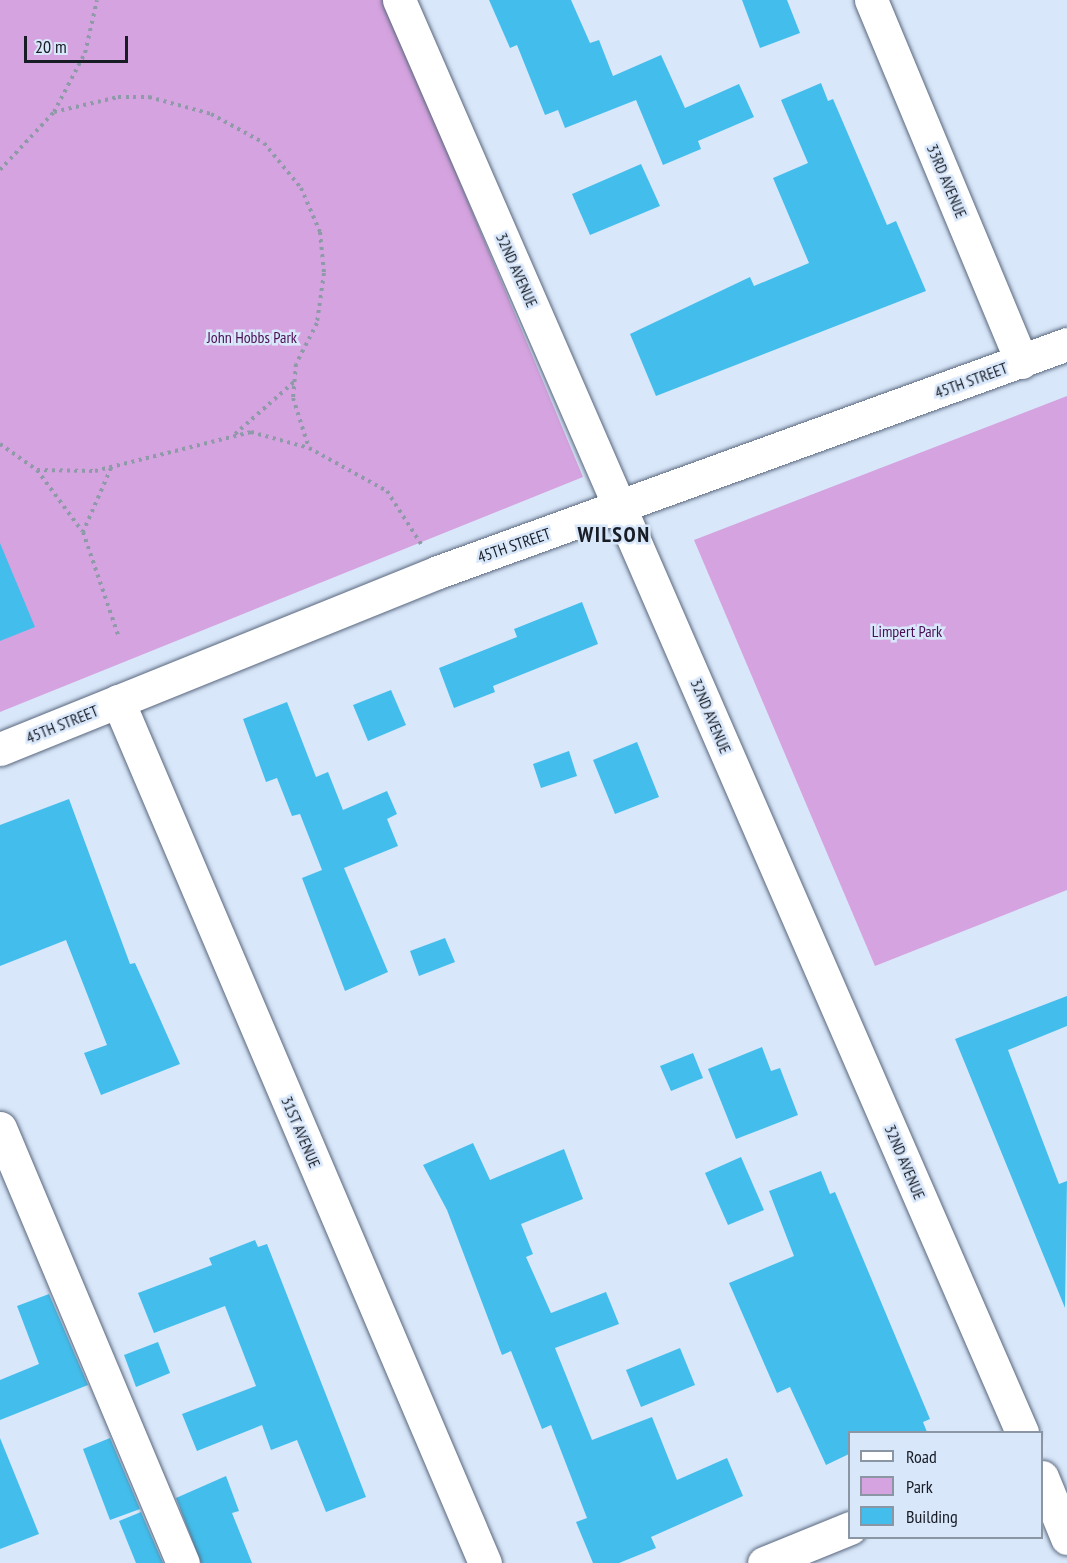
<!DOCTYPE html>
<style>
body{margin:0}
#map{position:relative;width:1067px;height:1563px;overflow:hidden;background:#d9e7fa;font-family:"PT Sans Narrow",sans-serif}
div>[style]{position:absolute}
.green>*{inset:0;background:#d5a3df}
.building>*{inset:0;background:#43beec}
.path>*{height:4px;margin-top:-2px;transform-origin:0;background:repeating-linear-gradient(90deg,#8f9aa9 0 3px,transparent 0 7.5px)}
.roads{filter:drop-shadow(0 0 2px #59677d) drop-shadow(0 0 2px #59677d)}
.minor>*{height:33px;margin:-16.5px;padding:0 16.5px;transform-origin:16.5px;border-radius:16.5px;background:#fff}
span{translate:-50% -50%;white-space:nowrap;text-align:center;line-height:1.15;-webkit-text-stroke:5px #d9e7fa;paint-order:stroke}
.street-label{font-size:16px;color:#171c25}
.park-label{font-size:16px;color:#490f54}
.district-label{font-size:22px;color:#171c25;font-weight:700;letter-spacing:1.5px}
.legend{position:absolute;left:848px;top:1431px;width:195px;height:108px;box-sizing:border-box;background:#d9e7fa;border:2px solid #8b96a5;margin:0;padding:8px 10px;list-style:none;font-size:18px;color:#171c25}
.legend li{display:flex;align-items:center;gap:12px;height:30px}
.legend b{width:30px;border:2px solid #8b96a5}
.scale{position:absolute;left:24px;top:36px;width:104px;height:27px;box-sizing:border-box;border:3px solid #171c25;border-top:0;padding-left:8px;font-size:18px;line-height:21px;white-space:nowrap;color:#171c25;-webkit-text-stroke:4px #d9e7fa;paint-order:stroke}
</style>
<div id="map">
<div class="green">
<div style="clip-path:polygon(0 0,384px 0,583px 477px,0 712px)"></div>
<div style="clip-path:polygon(1067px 396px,1067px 890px,875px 966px,694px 540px)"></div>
</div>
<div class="building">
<div style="clip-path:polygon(489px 0,571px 0,590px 43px,599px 40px,613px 76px,661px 55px,685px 108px,739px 84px,754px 117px,698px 141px,701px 149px,663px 165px,636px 100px,565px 128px,558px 110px,545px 115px,517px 45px,510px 48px)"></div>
<div style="clip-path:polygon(742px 0,787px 0,800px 33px,760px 48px)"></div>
<div style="clip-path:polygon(821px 83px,828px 101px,833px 99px,887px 225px,896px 221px,926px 291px,656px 396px,630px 334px,750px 277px,754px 286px,809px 263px,773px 178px,808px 163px,781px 100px)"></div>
<div style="clip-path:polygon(641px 164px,660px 206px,590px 235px,572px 194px)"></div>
<div style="clip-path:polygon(0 543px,35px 627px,0 641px)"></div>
<div style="clip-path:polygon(582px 602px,598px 644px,493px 686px,495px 692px,454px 708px,439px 668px,517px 637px,514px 629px)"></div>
<div style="clip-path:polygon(391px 690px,406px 725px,368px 741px,353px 705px)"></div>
<div style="clip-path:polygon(287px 702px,316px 777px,328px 772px,343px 810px,387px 791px,397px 814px,387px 819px,398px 846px,344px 868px,388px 972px,345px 991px,302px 878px,322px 870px,300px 814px,292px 816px,277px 778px,266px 782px,243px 719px)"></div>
<div style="clip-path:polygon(637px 742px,659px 797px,615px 814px,593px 760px)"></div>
<div style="clip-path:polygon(569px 751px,577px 776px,541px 788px,533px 764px)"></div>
<div style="clip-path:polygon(69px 799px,130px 964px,135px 963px,180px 1064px,101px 1095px,84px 1053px,107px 1045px,66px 940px,0 966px,0 825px)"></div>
<div style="clip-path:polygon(445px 938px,455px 962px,419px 976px,410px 951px)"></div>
<div style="clip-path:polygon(1067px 996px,1067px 1026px,1008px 1050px,1059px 1184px,1067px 1181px,1065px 1308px,955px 1039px)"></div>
<div style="clip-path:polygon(762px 1047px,771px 1071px,780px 1068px,798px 1115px,736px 1139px,708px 1069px)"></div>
<div style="clip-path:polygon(693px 1053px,703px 1078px,671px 1091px,660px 1066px)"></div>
<div style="clip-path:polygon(473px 1143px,490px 1180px,564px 1149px,583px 1199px,521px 1224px,533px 1254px,526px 1257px,551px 1313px,606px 1292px,619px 1324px,555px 1348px,592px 1440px,652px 1417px,677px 1480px,727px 1458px,743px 1496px,651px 1537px,656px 1548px,619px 1563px,593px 1563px,576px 1522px,587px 1518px,551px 1425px,542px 1429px,511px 1351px,502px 1355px,447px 1210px,423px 1165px)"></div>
<div style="clip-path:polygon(741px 1157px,764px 1210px,728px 1225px,705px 1173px)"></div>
<div style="clip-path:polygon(821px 1171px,830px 1194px,835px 1192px,930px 1419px,923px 1422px,927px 1432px,849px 1432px,849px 1454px,826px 1465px,790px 1387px,777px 1393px,729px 1283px,794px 1256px,769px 1191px)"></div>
<div style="clip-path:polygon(255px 1240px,258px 1247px,267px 1244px,366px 1497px,326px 1512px,297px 1440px,271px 1450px,262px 1425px,197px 1451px,182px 1414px,256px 1386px,225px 1306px,154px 1333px,138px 1293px,212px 1265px,209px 1258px)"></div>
<div style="clip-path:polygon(49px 1294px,88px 1385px,0 1420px,0 1380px,39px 1364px,17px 1306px)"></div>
<div style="clip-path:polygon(158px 1342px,170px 1373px,136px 1387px,124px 1355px)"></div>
<div style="clip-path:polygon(680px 1348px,695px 1385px,641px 1407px,626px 1370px)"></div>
<div style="clip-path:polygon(0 1438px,39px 1534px,0 1549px)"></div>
<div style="clip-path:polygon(110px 1438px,140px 1509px,110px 1520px,83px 1449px)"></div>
<div style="clip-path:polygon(226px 1476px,239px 1511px,232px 1513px,252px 1563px,201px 1563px,176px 1498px)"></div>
<div style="clip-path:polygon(141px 1512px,163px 1563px,136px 1563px,119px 1521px)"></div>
</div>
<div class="path">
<div style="left:54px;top:112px;width:66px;rotate:-13.2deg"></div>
<div style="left:118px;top:97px;width:31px"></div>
<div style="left:149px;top:97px;width:64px;rotate:15.3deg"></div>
<div style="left:211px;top:114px;width:60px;rotate:28.7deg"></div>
<div style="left:264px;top:143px;width:58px;rotate:50.6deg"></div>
<div style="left:301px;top:188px;width:48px;rotate:66.6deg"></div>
<div style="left:320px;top:232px;width:41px;rotate:84.4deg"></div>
<div style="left:324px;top:273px;width:50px;rotate:98deg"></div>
<div style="left:317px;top:323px;width:46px;rotate:117.1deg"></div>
<div style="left:296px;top:364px;width:34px;rotate:95deg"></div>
<div style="left:293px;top:398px;width:52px;rotate:72.3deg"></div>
<div style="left:309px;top:448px;width:89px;rotate:28.9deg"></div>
<div style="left:387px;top:491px;width:63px;rotate:57.3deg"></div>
<div style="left:0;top:170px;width:79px;rotate:-47deg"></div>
<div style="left:54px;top:112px;width:67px;rotate:-62.3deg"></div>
<div style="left:85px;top:53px;width:54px;rotate:-77.2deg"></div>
<div style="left:235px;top:434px;width:79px;rotate:-41.4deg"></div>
<div style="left:0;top:444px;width:45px;rotate:35.1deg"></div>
<div style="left:37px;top:470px;width:58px;rotate:1deg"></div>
<div style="left:95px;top:471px;width:161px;rotate:-14deg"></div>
<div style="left:251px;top:432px;width:60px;rotate:15.4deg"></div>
<div style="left:111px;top:468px;width:70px;rotate:113.6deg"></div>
<div style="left:83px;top:532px;width:109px;rotate:71.2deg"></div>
<div style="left:37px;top:470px;width:76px;rotate:53.6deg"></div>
</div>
<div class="roads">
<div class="minor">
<div style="left:399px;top:0;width:1562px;rotate:66.49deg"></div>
<div style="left:871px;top:0;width:392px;rotate:67.4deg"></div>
<div style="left:118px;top:701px;width:937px;rotate:66.94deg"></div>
<div style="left:0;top:749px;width:472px;rotate:-22deg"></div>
<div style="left:438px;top:572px;width:669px;rotate:-19.92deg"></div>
<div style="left:0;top:1128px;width:472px;rotate:67.2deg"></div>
<div style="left:1042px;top:1477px;width:66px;rotate:67.7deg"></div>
<div style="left:764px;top:1563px;width:93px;rotate:-22.1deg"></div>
</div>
</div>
<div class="street-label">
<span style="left:947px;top:181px;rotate:67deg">33RD AVENUE</span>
<span style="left:517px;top:270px;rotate:66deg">32ND AVENUE</span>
<span style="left:971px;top:380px;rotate:-20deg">45TH STREET</span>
<span style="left:514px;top:545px;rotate:-19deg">45TH STREET</span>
<span style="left:711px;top:716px;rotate:67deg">32ND AVENUE</span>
<span style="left:62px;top:724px;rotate:-22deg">45TH STREET</span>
<span style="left:301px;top:1132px;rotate:67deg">31ST AVENUE</span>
<span style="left:905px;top:1162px;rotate:67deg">32ND AVENUE</span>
</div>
<div class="park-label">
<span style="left:252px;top:337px">John Hobbs Park</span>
<span style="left:907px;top:631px">Limpert Park</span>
</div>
<div class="district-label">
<span style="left:614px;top:535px">WILSON</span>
</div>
<ul class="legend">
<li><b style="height:8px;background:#fff"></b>Road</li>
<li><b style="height:16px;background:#d5a3df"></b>Park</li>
<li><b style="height:16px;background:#43beec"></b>Building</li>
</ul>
<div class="scale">20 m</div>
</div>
